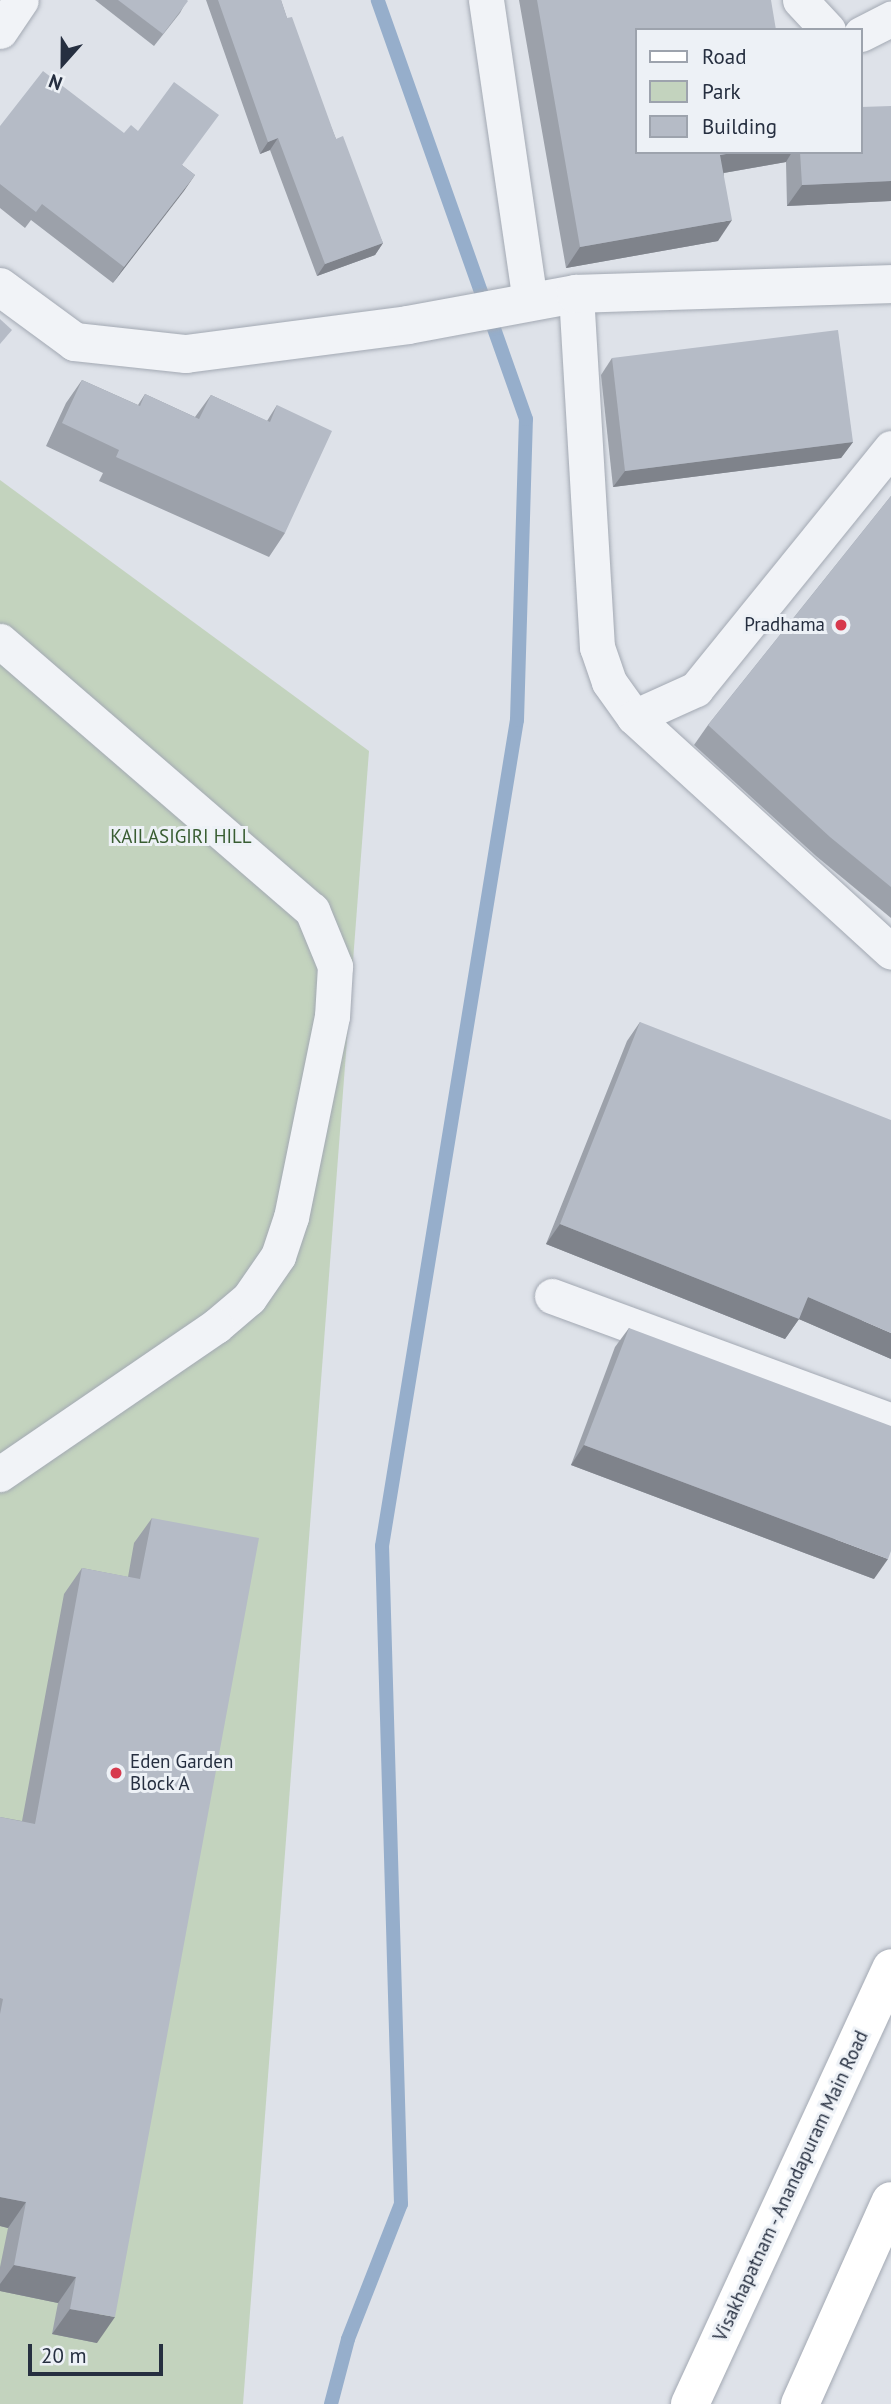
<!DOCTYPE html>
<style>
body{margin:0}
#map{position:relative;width:891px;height:2404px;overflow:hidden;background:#dee2e9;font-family:"PT Sans",sans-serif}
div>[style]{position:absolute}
.green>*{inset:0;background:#c3d3be}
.stream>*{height:14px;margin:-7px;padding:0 7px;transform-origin:7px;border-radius:7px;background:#96aecb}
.roads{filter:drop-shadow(0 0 2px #a3a9b3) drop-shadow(0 0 2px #a3a9b3)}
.minor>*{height:35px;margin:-17.5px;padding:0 17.5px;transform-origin:17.5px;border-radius:17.5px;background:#f1f3f7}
.tertiary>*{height:38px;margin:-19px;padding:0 19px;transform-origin:19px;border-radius:19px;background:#f1f3f7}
.primary>*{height:38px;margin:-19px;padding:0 19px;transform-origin:19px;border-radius:19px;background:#fff}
.wall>*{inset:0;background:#9ca1aa}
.shaded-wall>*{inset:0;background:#7f838b}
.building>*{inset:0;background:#b5bbc6}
.dots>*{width:19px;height:19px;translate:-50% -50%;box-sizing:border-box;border:4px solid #edf1f6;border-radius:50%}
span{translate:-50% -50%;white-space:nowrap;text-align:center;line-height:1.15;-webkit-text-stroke:6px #edf1f6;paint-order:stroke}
.poi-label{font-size:19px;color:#262f40}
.right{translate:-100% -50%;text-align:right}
.left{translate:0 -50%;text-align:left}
.park-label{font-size:19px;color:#395d32}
.street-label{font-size:19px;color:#262f40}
.legend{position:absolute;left:635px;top:28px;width:228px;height:126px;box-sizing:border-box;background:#edf1f6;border:2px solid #9da3ad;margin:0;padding:9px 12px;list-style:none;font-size:21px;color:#262f40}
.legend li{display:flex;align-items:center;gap:14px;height:35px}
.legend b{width:35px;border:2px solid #9da3ad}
.north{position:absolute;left:28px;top:28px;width:70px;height:70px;-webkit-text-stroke:5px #edf1f6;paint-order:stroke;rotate:201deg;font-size:19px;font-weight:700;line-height:28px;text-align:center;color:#262f40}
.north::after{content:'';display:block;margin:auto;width:24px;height:32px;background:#262f40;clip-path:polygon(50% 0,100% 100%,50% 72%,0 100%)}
.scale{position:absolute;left:28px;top:2344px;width:135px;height:32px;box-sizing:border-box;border:4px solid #262f40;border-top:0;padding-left:9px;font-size:21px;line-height:24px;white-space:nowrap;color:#262f40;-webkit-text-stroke:5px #edf1f6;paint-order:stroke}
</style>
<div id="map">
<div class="green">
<div style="clip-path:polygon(0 480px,369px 751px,243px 2404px,0 2404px)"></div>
</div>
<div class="stream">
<div style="left:331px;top:2404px;width:67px;rotate:-75.3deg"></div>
<div style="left:348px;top:2339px;width:145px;rotate:-68.6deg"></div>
<div style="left:401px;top:2204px;width:658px;rotate:-91.65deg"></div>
<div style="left:382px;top:1546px;width:837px;rotate:-80.72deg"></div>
<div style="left:517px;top:720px;width:301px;rotate:-88.3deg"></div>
<div style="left:526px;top:419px;width:444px;rotate:-109.5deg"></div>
</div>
<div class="roads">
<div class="minor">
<div style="left:486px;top:0;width:303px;rotate:81.7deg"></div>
<div style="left:800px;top:0;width:41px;rotate:47deg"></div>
<div style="left:0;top:31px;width:37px;rotate:-56deg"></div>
<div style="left:861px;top:34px;width:34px;rotate:-27deg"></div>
<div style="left:576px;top:294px;width:354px;rotate:86.6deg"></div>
<div style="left:597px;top:647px;width:37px;rotate:71deg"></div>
<div style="left:609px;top:682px;width:43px;rotate:54.5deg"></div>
<div style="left:891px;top:448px;width:310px;rotate:129deg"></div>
<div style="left:696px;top:689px;width:68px;rotate:155.7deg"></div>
<div style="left:634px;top:717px;width:348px;rotate:42.4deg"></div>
<div style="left:0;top:641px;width:412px;rotate:40.8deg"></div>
<div style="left:312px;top:910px;width:61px;rotate:67.7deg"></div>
<div style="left:335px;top:966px;width:50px;rotate:93.4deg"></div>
<div style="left:332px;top:1016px;width:205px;rotate:101.5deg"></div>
<div style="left:291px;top:1217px;width:41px;rotate:108.4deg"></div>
<div style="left:278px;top:1256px;width:51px;rotate:124.6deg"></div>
<div style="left:249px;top:1298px;width:43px;rotate:139.7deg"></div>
<div style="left:216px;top:1326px;width:262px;rotate:145.6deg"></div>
<div style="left:552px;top:1296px;width:361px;rotate:20.2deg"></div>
</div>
<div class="tertiary">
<div style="left:0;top:287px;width:93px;rotate:36.3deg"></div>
<div style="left:75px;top:342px;width:112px;rotate:6.2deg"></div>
<div style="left:186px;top:354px;width:224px;rotate:-7.4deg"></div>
<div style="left:408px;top:325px;width:171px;rotate:-10.5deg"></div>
<div style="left:576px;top:294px;width:315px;rotate:-1.8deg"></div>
</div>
<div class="primary">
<div style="left:690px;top:2404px;width:480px;rotate:-65.2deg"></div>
<div style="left:800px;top:2404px;width:222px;rotate:-65.9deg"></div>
</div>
</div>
<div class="wall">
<div style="clip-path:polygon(95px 0,187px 0,180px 13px,154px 46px)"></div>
<div style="clip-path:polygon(206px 0,281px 0,287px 18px,336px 139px,383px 243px,375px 255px,317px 276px,270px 150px,260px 154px)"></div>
<div style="clip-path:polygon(519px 0,771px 0,637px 152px,861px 152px,891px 106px,891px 201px,787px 206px,786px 162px,724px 173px,718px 241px,566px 268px)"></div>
<div style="clip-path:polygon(0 126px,124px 133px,182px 165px,195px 175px,113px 283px,31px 220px,25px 228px,0 208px)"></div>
<div style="clip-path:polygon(612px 358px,853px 442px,841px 458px,613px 487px,601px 375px)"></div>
<div style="clip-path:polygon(82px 380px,138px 405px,145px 394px,195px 417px,211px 395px,267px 421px,277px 405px,285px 533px,269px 557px,99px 481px,103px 473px,46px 446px,66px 403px)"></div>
<div style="clip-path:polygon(891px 496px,891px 918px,816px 856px,694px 745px,708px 725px)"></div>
<div style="clip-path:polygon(640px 1022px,891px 1359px,799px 1319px,785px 1339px,546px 1244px,627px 1041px)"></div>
<div style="clip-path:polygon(629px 1328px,874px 1579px,571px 1465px,615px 1347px)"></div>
<div style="clip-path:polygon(152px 1518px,97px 2343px,52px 2334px,58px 2303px,0 2291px,0 2267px,8px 2228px,0 2226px,0 1817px,22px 1821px,64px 1594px,82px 1568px,128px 1577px,134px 1543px)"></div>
</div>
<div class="shaded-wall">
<div style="clip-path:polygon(278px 138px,270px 150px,260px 154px,268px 142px)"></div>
<div style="clip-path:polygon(738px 152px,792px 152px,786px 162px,706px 176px,720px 155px)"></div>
<div style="clip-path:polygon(195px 175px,184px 191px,113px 283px,124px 267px)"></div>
<div style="clip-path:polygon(891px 181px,891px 201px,787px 206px,802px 185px)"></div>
<div style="clip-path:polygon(732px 220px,718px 241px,566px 268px,580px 247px)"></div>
<div style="clip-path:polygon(383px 243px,375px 255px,317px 276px,325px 264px)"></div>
<div style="clip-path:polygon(853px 442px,841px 458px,613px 487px,625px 471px)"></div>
<div style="clip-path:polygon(560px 1224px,799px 1319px,785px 1339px,546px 1244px)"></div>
<div style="clip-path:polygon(808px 1297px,891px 1333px,891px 1359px,794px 1317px)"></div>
<div style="clip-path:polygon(584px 1445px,888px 1559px,874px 1579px,571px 1465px)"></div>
<div style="clip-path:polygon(0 2197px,26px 2202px,8px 2228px,0 2226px)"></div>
<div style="clip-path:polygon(14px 2265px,76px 2277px,58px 2303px,0 2291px,0 2284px)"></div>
<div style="clip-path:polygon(70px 2309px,115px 2317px,97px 2343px,52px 2334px)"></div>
</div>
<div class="building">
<div style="clip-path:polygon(118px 0,187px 0,188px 1px,163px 34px)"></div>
<div style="clip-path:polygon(218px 0,281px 0,287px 18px,292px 17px,336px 139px,343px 136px,383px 243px,325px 264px,278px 138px,268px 142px)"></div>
<div style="clip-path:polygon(537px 0,771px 0,776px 30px,637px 30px,637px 152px,738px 152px,720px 155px,732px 220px,580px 247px)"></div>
<div style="clip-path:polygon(43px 71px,124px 133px,131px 125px,138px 131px,174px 82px,219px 115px,182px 165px,195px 175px,124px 267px,42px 204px,36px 212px,0 184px,0 126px)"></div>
<div style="clip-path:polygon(891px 106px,891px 181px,802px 185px,800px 152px,861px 152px,861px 107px)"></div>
<div style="clip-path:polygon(0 319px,12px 330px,0 344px)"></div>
<div style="clip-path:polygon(838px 330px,853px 442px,625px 471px,612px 358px)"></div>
<div style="clip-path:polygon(82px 380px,140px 406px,145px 394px,199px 419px,211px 395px,270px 422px,277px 405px,332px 431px,285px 533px,116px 457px,119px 450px,62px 423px)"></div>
<div style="clip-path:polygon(891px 496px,891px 887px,830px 837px,708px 725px)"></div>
<div style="clip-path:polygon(640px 1022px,891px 1120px,891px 1333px,808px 1297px,799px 1319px,560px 1224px)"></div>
<div style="clip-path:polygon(629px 1328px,891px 1426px,891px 1551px,888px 1559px,584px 1445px)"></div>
<div style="clip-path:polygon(152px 1518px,259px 1538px,115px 2317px,70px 2309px,76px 2277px,14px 2265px,26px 2202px,0 2197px,0 2014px,3px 1999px,0 1998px,0 1817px,35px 1824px,82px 1568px,140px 1579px)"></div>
</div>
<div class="dots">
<div style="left:841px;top:625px;background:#d7394d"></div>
<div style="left:116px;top:1773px;background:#d7394d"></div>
</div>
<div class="poi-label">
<span class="right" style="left:825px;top:625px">Pradhama</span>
<span class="left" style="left:130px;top:1773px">Eden Garden<br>Block A</span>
</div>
<div class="park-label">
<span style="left:181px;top:837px">KAILASIGIRI HILL</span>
</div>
<div class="street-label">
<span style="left:791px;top:2186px;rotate:-65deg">Visakhapatnam - Anandapuram Main Road</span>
</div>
<ul class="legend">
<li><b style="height:9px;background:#fff"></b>Road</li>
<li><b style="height:19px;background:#c3d3be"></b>Park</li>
<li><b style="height:19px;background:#b5bbc6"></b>Building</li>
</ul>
<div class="north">N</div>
<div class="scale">20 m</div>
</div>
